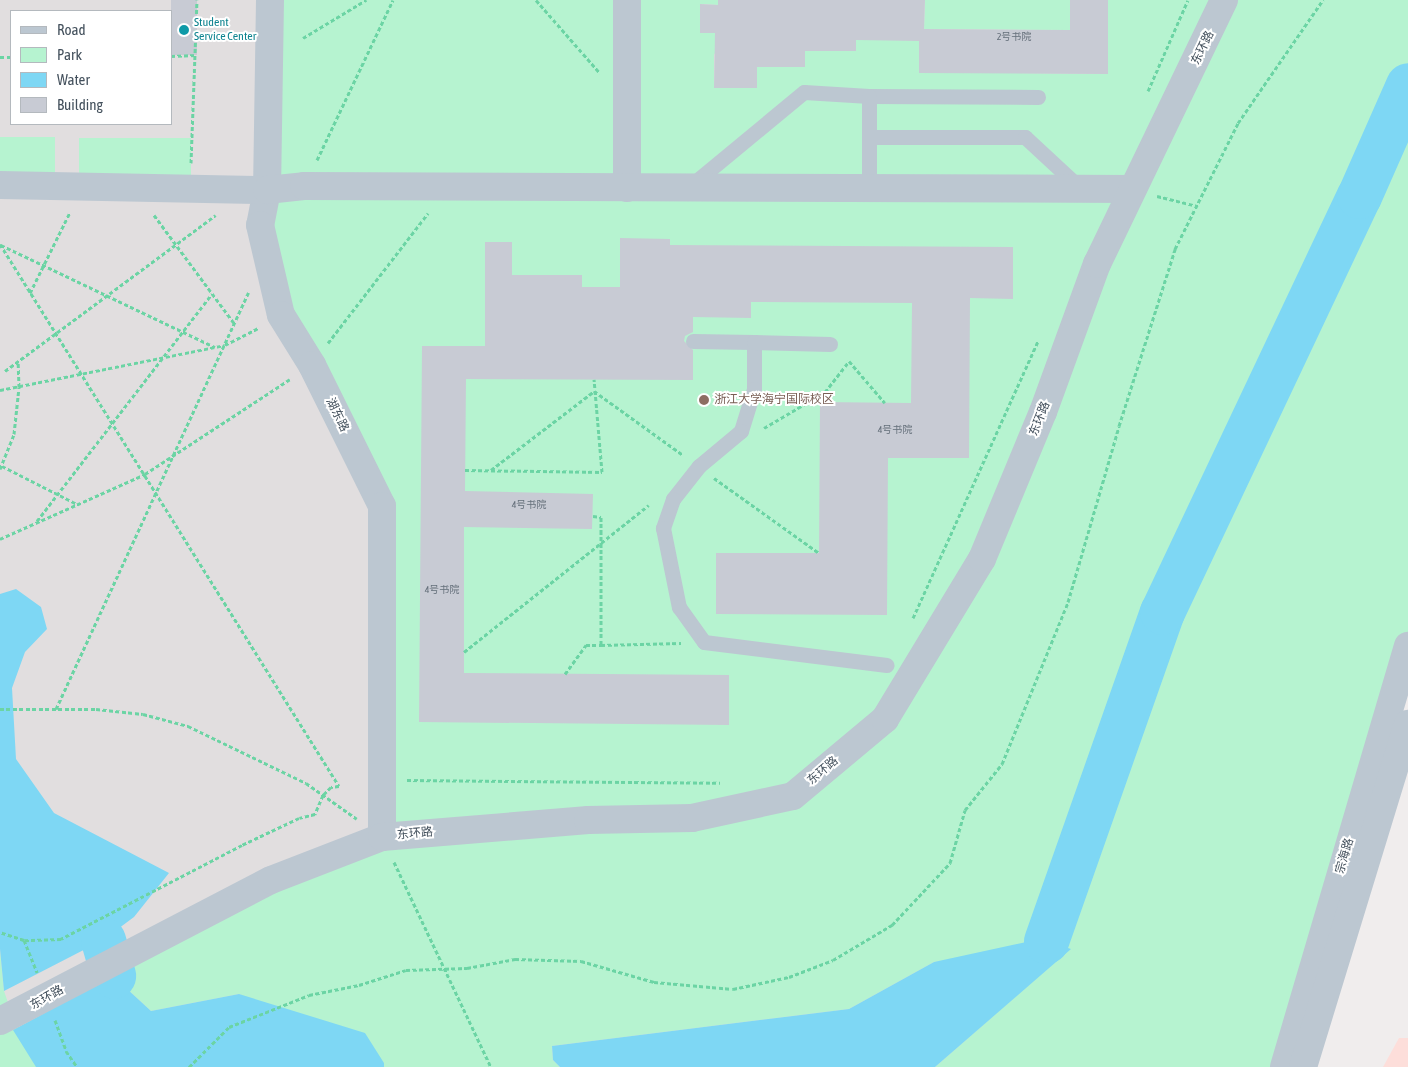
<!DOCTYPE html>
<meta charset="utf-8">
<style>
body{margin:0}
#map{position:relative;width:1408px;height:1067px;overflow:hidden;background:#f0eded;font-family:"Asap Condensed","Noto Sans SC",sans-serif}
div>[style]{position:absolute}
.education>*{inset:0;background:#e1dedf}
.medical>*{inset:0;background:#fddeda}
.green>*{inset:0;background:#b6f3d0}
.water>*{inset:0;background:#7ed7f4}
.river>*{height:45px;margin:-22.5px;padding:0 22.5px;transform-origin:22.5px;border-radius:22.5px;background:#7ed7f4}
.building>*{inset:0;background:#c8cbd4}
.path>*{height:3px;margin-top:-1.5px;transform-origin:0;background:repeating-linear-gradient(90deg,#6bd4a4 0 4px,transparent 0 6.5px)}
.service>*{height:15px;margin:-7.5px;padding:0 7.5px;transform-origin:7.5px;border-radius:7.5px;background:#bcc7d1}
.minor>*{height:28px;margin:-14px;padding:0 14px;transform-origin:14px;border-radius:14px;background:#bcc7d1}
.tertiary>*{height:28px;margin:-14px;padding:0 14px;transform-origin:14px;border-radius:14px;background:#bcc7d1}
.dots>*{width:14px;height:14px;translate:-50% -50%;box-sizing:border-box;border:2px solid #fff;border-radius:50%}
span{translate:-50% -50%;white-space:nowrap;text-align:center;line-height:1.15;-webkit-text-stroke:4px #fff;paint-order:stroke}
.number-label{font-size:10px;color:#646f7a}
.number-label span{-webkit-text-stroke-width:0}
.culture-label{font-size:12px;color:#0d838f}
.left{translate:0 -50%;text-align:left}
.street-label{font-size:12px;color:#43505c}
.education-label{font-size:12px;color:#785e54}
.legend{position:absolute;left:10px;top:10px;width:162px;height:115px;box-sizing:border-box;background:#fff;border:1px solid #b4b9be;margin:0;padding:6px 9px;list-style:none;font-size:15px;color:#43505c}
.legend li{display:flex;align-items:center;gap:10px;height:25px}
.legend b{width:25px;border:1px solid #b4b9be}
</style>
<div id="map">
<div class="education">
<div style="clip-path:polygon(evenodd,0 0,1408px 0,1296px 1067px,0 1067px,0 0,11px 11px,171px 11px,171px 124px,11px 124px,11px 11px)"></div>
</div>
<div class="medical">
<div style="clip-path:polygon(1399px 1038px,1408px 1038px,1408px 1067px,1383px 1067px)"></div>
</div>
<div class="green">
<div style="clip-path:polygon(270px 0,718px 0,718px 5px,701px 4px,726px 33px,714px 55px,714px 88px,756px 88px,757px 67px,805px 67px,805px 51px,856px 51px,856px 0,919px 32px,919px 72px,1107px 74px,1108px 0,1408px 0,1408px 646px,1284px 1067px,935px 1067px,1070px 949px,934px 962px,849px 1009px,552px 1046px,553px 1060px,560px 1067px,384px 1067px,384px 1063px,239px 994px,151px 1011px,113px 976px,382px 837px,382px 506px,312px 365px,260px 225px)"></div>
<div style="clip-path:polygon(925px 0,1070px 0,1070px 30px,924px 29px)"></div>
<div style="clip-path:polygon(0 137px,55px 137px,55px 186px,0 185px)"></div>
<div style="clip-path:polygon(79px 138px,191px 138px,191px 186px,79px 186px)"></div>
<div style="clip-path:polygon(0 949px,4px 991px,13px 1017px,44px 1067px,0 1067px)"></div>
</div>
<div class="water">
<div style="clip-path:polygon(16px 589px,41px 607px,47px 629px,25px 652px,12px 688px,16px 759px,54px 813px,169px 873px,134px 917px,103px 940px,4px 991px,0 949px,0 594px)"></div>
<div style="clip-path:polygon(1031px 941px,1046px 941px,1071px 949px,935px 1067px,560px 1067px,553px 1060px,552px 1046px,849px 1009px,934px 962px)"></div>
<div style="clip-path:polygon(113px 976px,151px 1011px,239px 994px,365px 1033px,384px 1063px,384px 1067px,36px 1067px,13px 1030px)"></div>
</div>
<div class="river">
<div style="left:103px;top:940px;width:37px;rotate:74deg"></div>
<div style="left:1046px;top:941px;width:349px;rotate:-70.6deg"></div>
<div style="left:1162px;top:612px;width:460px;rotate:-64.7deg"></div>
<div style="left:1359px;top:196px;width:121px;rotate:-66.2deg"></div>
</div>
<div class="building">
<div style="clip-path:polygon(171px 0,197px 0,197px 55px,171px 55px)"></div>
<div style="clip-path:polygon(718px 0,925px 0,924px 29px,1070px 30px,1070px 0,1108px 0,1108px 74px,919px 73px,919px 41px,856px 40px,856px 51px,805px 51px,805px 67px,757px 67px,757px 88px,714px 88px,715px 33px,700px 33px,700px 4px,718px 5px)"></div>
<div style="clip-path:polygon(620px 238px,670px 239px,670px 245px,1013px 247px,1013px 299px,970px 298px,969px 458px,888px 458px,887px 615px,716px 614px,716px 553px,819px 553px,820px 402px,911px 403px,912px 303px,751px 302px,751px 318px,693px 317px,693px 332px,685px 336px,684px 341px,693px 350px,693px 380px,466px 379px,465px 491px,593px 494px,592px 529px,464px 527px,464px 673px,729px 675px,729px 725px,419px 722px,422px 346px,485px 346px,485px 242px,512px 242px,512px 275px,582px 275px,582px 287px,620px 287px)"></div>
</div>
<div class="path">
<div style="left:536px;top:0;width:97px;rotate:48.8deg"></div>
<div style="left:303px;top:38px;width:74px;rotate:-31.1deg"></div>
<div style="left:171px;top:56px;width:26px;rotate:-2deg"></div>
<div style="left:0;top:57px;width:11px"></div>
<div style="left:1148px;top:91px;width:99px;rotate:-66.3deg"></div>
<div style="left:317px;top:160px;width:177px;rotate:-64.6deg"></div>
<div style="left:191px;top:163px;width:163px;rotate:-87.9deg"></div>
<div style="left:1157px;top:196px;width:41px;rotate:14deg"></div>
<div style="left:154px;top:215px;width:134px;rotate:53.5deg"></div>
<div style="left:0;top:244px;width:639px;rotate:57.98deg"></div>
<div style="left:339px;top:786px;width:8px;rotate:173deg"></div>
<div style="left:331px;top:787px;width:11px;rotate:135deg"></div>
<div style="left:323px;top:795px;width:21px;rotate:113deg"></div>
<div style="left:315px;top:814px;width:16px;rotate:166deg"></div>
<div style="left:299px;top:818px;width:63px;rotate:154.7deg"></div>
<div style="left:242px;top:845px;width:204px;rotate:152.6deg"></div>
<div style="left:61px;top:939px;width:37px;rotate:178deg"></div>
<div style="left:24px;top:940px;width:25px;rotate:-162deg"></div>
<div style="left:1px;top:245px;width:237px;rotate:25.5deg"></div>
<div style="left:30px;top:293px;width:90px;rotate:-63.7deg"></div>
<div style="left:328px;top:343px;width:164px;rotate:-52.4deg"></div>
<div style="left:5px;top:371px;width:262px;rotate:-36.5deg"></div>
<div style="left:0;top:390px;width:229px;rotate:-11.3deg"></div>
<div style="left:225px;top:345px;width:37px;rotate:-27deg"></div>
<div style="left:594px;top:391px;width:110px;rotate:35.7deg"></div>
<div style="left:764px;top:428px;width:71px;rotate:-30.5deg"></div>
<div style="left:825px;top:392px;width:39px;rotate:-52deg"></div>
<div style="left:849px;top:361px;width:55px;rotate:49.4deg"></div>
<div style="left:2px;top:466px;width:84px;rotate:26.9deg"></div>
<div style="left:0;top:469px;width:38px;rotate:-68deg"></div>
<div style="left:14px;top:434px;width:47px;rotate:-83.9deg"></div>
<div style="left:19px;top:387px;width:25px;rotate:-92deg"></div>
<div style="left:465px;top:470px;width:137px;rotate:0.8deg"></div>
<div style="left:602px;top:472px;width:93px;rotate:-94.9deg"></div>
<div style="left:491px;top:470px;width:128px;rotate:-37.4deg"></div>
<div style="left:714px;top:478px;width:129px;rotate:35.5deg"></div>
<div style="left:593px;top:516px;width:8px;rotate:7deg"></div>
<div style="left:601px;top:517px;width:128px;rotate:90deg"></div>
<div style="left:601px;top:645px;width:80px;rotate:-1.4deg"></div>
<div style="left:37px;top:521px;width:287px;rotate:-52.4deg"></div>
<div style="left:0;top:539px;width:159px;rotate:-24.1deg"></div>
<div style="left:145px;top:474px;width:173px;rotate:-33.2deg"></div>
<div style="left:913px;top:618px;width:304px;rotate:-65.7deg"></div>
<div style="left:464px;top:652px;width:236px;rotate:-38.5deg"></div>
<div style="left:565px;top:674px;width:36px;rotate:-54deg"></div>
<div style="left:586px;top:645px;width:15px"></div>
<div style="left:0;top:709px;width:96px"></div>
<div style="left:96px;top:709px;width:47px;rotate:6.1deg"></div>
<div style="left:143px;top:714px;width:47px;rotate:14.9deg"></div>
<div style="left:188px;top:726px;width:131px;rotate:25.8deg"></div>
<div style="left:306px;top:783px;width:62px;rotate:35.2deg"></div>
<div style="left:56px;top:709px;width:459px;rotate:-65.2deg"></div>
<div style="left:407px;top:780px;width:313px;rotate:0.5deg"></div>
<div style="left:394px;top:862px;width:227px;rotate:64.7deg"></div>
<div style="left:24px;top:940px;width:35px;rotate:68deg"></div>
<div style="left:55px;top:1020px;width:33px;rotate:70deg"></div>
<div style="left:66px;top:1051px;width:19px;rotate:55deg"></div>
<div style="left:189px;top:1067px;width:57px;rotate:-45deg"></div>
<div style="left:229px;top:1027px;width:86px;rotate:-21.8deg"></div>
<div style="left:309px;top:995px;width:51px;rotate:-11.3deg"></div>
<div style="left:359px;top:985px;width:49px;rotate:-17.7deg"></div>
<div style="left:406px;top:970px;width:61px;rotate:-1.9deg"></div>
<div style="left:467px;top:968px;width:49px;rotate:-10.6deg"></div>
<div style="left:515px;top:959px;width:66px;rotate:1.7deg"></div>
<div style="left:581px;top:961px;width:76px;rotate:16deg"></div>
<div style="left:654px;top:982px;width:79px;rotate:5.1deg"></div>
<div style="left:733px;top:989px;width:57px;rotate:-12.1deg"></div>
<div style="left:789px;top:977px;width:47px;rotate:-21.1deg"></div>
<div style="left:833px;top:960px;width:69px;rotate:-30.7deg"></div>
<div style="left:892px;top:925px;width:85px;rotate:-46.9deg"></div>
<div style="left:950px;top:863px;width:55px;rotate:-74.2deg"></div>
<div style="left:965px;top:810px;width:59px;rotate:-51.2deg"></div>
<div style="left:1002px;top:764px;width:175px;rotate:-67.8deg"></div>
<div style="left:1068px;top:602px;width:183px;rotate:-73.8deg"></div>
<div style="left:1119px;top:426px;width:186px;rotate:-72.4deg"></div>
<div style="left:1175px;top:249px;width:141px;rotate:-63.4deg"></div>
<div style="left:1238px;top:123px;width:150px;rotate:-55.4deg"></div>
</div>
<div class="service">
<div style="left:869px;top:96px;width:169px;rotate:0.3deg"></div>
<div style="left:869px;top:137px;width:156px"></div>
<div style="left:1025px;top:137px;width:75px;rotate:42.8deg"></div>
<div style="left:689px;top:187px;width:149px;rotate:-39.6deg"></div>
<div style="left:804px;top:92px;width:65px;rotate:3.5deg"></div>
<div style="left:869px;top:96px;width:93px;rotate:90deg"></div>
<div style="left:693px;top:341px;width:61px;rotate:0.9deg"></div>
<div style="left:754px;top:342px;width:47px;rotate:90deg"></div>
<div style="left:754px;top:389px;width:44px;rotate:107.2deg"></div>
<div style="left:741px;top:431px;width:55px;rotate:140.2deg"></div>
<div style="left:699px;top:466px;width:42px;rotate:128.2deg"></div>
<div style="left:673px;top:499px;width:31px;rotate:109deg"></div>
<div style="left:663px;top:528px;width:81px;rotate:78.6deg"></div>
<div style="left:679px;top:607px;width:43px;rotate:54.5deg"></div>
<div style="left:704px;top:642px;width:184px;rotate:7.2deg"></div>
<div style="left:754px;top:342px;width:76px;rotate:1.5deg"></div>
</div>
<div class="minor">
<div style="left:270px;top:0;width:190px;rotate:90.9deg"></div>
<div style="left:267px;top:190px;width:36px;rotate:101deg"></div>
<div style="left:260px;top:225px;width:92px;rotate:76.9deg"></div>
<div style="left:281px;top:315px;width:59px;rotate:58.2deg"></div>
<div style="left:312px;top:365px;width:157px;rotate:63.6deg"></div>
<div style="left:382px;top:506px;width:331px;rotate:90deg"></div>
<div style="left:627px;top:0;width:188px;rotate:90deg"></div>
<div style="left:0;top:185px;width:267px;rotate:1.1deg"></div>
<div style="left:267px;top:190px;width:37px;rotate:-6deg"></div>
<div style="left:304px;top:186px;width:828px;rotate:0.21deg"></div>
<div style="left:0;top:1021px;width:305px;rotate:-27.5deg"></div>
<div style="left:271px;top:880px;width:119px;rotate:-21.2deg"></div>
<div style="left:382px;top:837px;width:207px;rotate:-4.7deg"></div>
<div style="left:588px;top:820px;width:104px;rotate:-1.1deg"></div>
<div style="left:692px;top:818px;width:103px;rotate:-12.3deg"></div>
<div style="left:793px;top:796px;width:120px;rotate:-39.9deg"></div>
<div style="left:885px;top:719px;width:187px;rotate:-58.8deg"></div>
<div style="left:982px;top:559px;width:159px;rotate:-67.5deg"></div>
<div style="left:1043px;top:412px;width:158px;rotate:-70deg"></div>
<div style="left:1097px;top:264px;width:293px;rotate:-64.3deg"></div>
</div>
<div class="tertiary">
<div style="left:1284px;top:1067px;width:439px;rotate:-73.6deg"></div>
<div style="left:1303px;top:1067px;width:359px;rotate:-73deg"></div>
</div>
<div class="dots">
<div style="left:184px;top:30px;background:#0f9aa8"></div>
<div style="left:704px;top:400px;background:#8d6e63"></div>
</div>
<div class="number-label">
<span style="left:1014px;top:37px">2号书院</span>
<span style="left:895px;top:430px">4号书院</span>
<span style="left:529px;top:505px">4号书院</span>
<span style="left:442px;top:590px">4号书院</span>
</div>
<div class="culture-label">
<span class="left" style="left:194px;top:30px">Student<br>Service Center</span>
</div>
<div class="street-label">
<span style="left:1203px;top:48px;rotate:-64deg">东环路</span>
<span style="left:337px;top:415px;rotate:64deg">湖东路</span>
<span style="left:1040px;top:419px;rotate:-68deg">东环路</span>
<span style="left:823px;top:771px;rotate:-40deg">东环路</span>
<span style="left:415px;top:834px;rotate:-5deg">东环路</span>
<span style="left:1345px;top:856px;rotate:-74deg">宗海路</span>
<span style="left:47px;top:998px;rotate:-29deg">东环路</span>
</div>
<div class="education-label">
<span class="left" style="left:714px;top:400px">浙江大学海宁国际校区</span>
</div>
<ul class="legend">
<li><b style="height:6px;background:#bcc7d1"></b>Road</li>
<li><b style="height:14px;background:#b6f3d0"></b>Park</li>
<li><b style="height:14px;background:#7ed7f4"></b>Water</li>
<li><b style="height:14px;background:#c8cbd4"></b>Building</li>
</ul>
</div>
